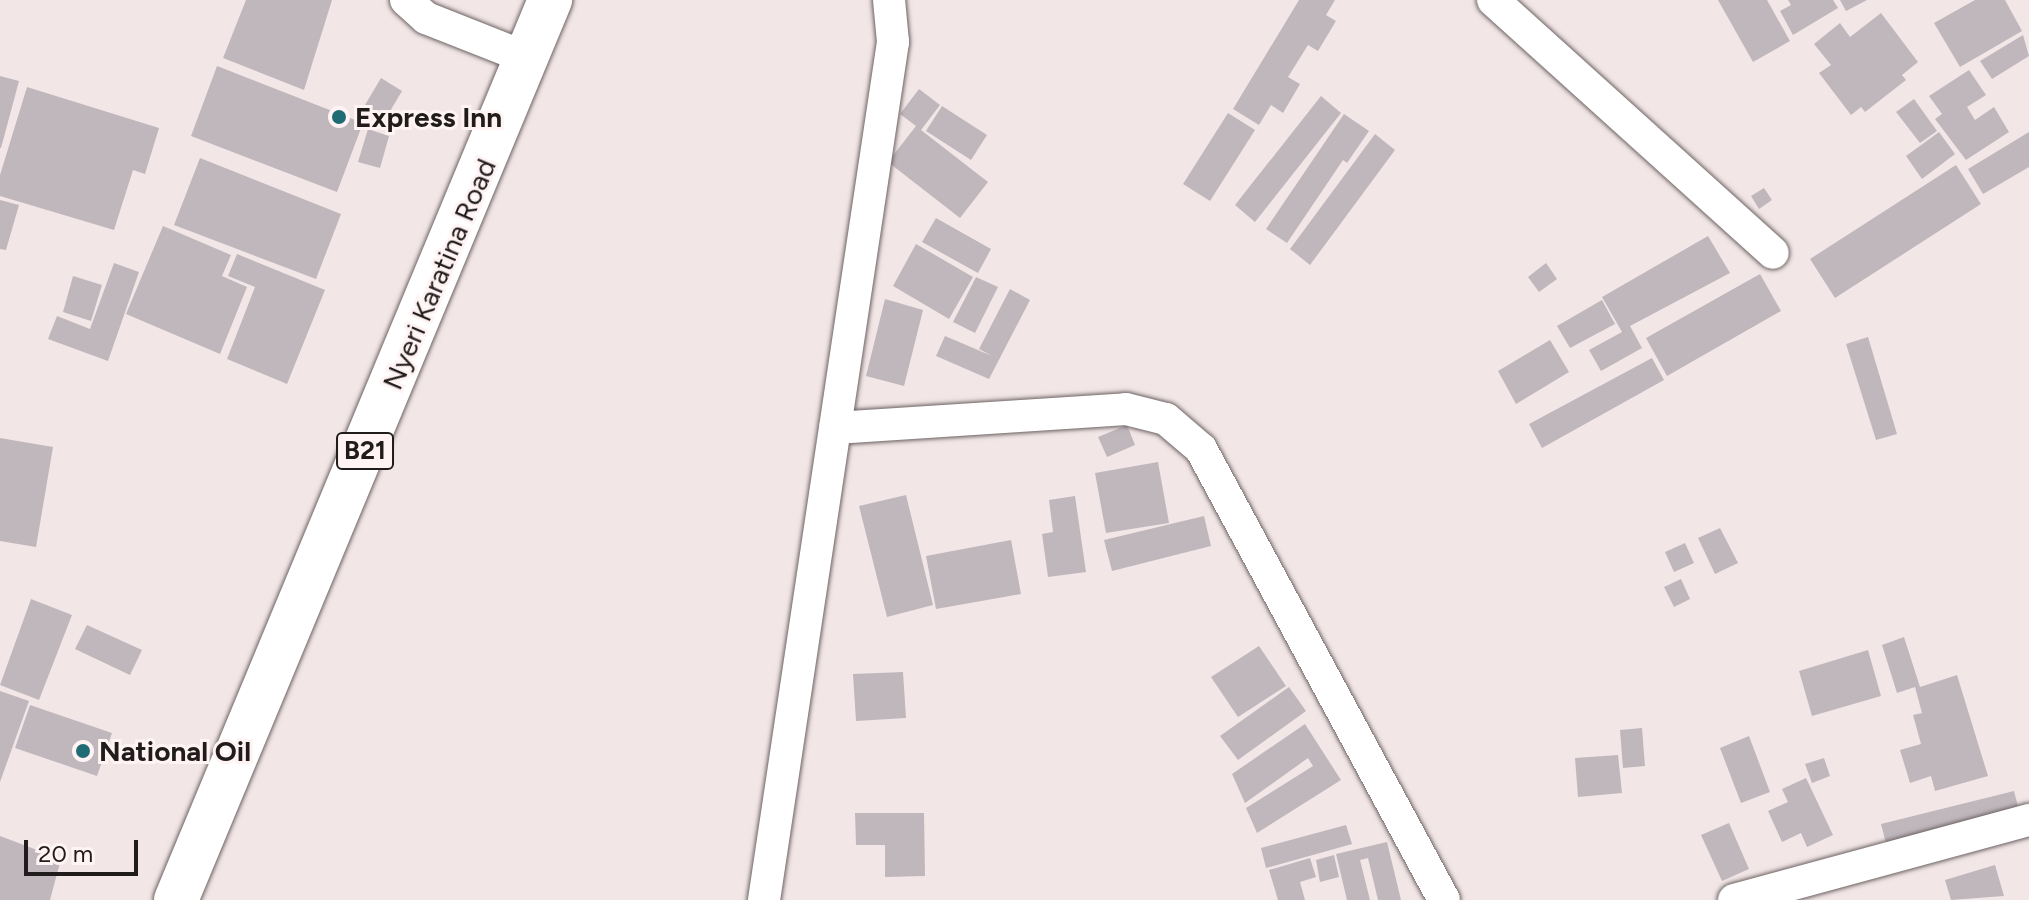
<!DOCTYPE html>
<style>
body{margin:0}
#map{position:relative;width:2029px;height:900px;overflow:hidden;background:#f2e6e7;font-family:Figtree,sans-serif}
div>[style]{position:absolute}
.building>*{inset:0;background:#c0b7bd}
.roads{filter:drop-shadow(0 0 2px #6d6363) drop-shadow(0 0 2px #6d6363)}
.minor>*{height:32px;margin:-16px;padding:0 16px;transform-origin:16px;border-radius:16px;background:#fff}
.trunk>*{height:44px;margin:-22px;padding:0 22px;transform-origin:22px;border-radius:22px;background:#fff}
.dots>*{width:22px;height:22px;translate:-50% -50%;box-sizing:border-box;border:4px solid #fff3f4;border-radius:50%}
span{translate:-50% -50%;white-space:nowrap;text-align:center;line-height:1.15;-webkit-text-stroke:6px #fff3f4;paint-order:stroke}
.shield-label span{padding:2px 6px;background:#fff3f4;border:2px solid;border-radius:6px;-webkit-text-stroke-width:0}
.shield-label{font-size:26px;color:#201c1c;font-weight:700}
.poi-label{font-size:28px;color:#201c1c;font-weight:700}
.left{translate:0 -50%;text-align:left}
.street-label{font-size:28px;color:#201c1c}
.scale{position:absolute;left:24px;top:840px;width:114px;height:36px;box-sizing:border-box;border:4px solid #201c1c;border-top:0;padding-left:10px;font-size:24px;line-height:28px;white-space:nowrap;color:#201c1c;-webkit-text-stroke:6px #fff3f4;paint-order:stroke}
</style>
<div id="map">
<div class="building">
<div style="clip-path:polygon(246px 0,332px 0,304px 90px,223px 58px)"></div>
<div style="clip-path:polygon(1299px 0,1335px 0,1326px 15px,1336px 21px,1318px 51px,1308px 45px,1288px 77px,1300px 84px,1283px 113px,1271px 105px,1259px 125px,1233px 109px)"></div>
<div style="clip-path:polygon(1718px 0,1767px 0,1790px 41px,1753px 62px)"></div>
<div style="clip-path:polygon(1788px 0,1833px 0,1838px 8px,1793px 35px,1780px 11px,1791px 5px)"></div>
<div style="clip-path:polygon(1840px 0,1867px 0,1846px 11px)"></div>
<div style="clip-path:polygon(1975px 0,2005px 0,2022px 31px,1960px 67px,1934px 23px)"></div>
<div style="clip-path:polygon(1881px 13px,1918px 62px,1902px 75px,1906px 80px,1865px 112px,1861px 107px,1851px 115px,1819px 73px,1831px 65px,1814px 44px,1840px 23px,1850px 37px)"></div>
<div style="clip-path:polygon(2023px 35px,2029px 56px,1992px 79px,1980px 61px)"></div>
<div style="clip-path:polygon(217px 66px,363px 123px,337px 192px,191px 136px)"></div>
<div style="clip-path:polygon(1969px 70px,1986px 95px,1967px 107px,1975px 120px,1994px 107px,2009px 132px,1966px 160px,1935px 119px,1942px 114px,1929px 96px)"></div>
<div style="clip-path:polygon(0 76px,19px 81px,1px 148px,0 148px)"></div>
<div style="clip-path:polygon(381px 78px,402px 91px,383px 123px,362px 110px)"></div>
<div style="clip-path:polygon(27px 87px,159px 128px,145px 174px,133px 170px,114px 230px,0 196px,0 175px)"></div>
<div style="clip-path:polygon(919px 89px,940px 105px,921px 130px,988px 182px,960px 218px,888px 162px,916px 126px,900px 114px)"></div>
<div style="clip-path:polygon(1321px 96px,1341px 113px,1255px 222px,1235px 205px)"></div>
<div style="clip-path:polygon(1914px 99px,1937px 131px,1920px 143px,1896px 112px)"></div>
<div style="clip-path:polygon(942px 106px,987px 135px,971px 160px,926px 131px)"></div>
<div style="clip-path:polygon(1228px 113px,1255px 130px,1210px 201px,1183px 184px)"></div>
<div style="clip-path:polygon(1344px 114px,1369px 131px,1347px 163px,1343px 160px,1287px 243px,1266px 229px)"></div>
<div style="clip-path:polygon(368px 129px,389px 136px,380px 168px,358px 162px)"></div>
<div style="clip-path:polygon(1939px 132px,1955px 154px,1922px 179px,1906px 156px)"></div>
<div style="clip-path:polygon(2029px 132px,2029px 167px,1983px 194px,1968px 169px)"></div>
<div style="clip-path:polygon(1375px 134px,1395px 150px,1310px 265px,1290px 249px)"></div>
<div style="clip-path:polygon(200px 158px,341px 214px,316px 279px,174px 225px)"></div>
<div style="clip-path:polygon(1956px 165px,1981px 204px,1835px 298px,1810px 259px)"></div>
<div style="clip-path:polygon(1764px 188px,1772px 200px,1759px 209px,1751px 196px)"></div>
<div style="clip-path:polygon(0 200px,19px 205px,6px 250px,0 249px)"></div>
<div style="clip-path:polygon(936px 218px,991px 249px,978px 273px,922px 242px)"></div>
<div style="clip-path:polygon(163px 226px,231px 255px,222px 276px,247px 287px,220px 354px,126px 314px)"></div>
<div style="clip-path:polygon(1708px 236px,1730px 273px,1630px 326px,1642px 348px,1601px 371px,1589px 350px,1622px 332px,1602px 297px)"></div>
<div style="clip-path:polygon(916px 244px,973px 277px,949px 319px,893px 286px)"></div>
<div style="clip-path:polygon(237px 254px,325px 290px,287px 384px,227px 359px,255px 287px,228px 276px)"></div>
<div style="clip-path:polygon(114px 263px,139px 272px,108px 361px,48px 339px,57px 316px,90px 329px)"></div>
<div style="clip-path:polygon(1546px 263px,1557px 279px,1539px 292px,1528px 277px)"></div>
<div style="clip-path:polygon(1760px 274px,1781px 311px,1667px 376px,1646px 338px)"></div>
<div style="clip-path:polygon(73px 276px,102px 285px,91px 321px,63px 312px)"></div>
<div style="clip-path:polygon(976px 277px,998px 287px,975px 333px,953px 322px)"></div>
<div style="clip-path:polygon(1010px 289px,1030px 300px,989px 379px,936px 356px,945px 336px,992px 356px,979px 349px)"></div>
<div style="clip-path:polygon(885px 299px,923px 310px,904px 386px,866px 376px)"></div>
<div style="clip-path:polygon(1602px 300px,1615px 324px,1570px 348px,1557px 326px)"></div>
<div style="clip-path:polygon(1868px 337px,1897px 434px,1876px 440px,1846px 344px)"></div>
<div style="clip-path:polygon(1550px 340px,1569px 372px,1516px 404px,1498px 371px)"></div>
<div style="clip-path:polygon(1652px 358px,1664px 380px,1542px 448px,1529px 424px)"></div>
<div style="clip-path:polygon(1127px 425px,1135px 445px,1107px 457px,1098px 437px)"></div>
<div style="clip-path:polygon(0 438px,53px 447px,36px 547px,0 541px)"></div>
<div style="clip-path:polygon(1158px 462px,1169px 523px,1106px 533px,1095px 473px)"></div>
<div style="clip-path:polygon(906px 495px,933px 605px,887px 617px,859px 506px)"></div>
<div style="clip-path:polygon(1075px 496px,1086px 572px,1048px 577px,1042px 534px,1053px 532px,1049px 500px)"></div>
<div style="clip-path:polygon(1204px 516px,1211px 546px,1112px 571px,1104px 540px)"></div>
<div style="clip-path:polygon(1720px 528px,1738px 563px,1715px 574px,1698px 538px)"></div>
<div style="clip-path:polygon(1011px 540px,1021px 594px,936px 609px,926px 556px)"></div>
<div style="clip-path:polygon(1685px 543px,1694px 563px,1674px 572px,1665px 552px)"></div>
<div style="clip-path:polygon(1681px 579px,1690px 599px,1674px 607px,1664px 587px)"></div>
<div style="clip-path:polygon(31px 599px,72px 615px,39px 700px,0 685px)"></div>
<div style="clip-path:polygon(87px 625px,142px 650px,130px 675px,75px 649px)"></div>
<div style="clip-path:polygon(1904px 637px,1920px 687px,1957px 675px,1988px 776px,1935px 791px,1931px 776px,1910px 783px,1900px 750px,1921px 744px,1913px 715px,1922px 713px,1915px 687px,1897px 693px,1882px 645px)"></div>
<div style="clip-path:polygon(1259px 646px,1286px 686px,1238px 717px,1211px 677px)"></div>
<div style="clip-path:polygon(1868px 650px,1881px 696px,1812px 716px,1799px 671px)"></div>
<div style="clip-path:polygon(903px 672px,906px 718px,856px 721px,853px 674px)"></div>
<div style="clip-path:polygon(1289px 687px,1306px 711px,1238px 760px,1220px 736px)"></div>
<div style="clip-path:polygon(0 691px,29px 701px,0 782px)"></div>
<div style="clip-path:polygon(30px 705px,112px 733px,97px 776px,15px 748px)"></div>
<div style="clip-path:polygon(1305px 724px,1341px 780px,1257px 833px,1246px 808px,1313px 766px,1308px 758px,1245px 803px,1232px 774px)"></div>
<div style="clip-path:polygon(1642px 728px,1645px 766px,1623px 768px,1620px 730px)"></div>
<div style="clip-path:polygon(1749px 736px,1770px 792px,1741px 803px,1720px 748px)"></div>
<div style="clip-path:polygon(1618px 755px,1622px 793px,1578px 797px,1575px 758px)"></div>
<div style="clip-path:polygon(1824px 758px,1830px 776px,1812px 783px,1805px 764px)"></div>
<div style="clip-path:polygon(1806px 778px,1833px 835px,1807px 847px,1801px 833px,1782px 842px,1768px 811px,1788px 802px,1782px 789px)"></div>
<div style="clip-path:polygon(2014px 791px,2020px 814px,1887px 847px,1881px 824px)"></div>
<div style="clip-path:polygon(855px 813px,924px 813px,925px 876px,885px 877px,885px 845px,856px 845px)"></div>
<div style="clip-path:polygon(1729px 823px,1749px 869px,1722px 881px,1701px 835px)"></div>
<div style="clip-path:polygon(1346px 825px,1352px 844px,1266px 868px,1261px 848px)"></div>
<div style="clip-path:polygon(0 836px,61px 859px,50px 900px,0 900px)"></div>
<div style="clip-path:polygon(1387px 842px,1401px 900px,1378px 900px,1368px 858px,1360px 860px,1370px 900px,1347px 900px,1336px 854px)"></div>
<div style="clip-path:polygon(1334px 855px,1339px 877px,1320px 882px,1316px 860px)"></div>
<div style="clip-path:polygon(1310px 858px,1316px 877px,1300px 882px,1305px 900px,1278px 900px,1269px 870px)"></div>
<div style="clip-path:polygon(1995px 865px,2004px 896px,1951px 900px,1945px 880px)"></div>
</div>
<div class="roads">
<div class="minor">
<div style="left:406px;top:0;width:27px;rotate:42deg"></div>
<div style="left:426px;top:18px;width:112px;rotate:21.5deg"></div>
<div style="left:1493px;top:0;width:377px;rotate:42.1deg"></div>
<div style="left:835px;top:428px;width:292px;rotate:-3.7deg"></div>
<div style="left:1126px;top:409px;width:41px;rotate:14deg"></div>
<div style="left:1166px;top:419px;width:46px;rotate:40.6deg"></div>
<div style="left:1201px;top:449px;width:512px;rotate:61.68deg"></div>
<div style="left:764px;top:900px;width:868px;rotate:-81.45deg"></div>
<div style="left:893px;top:42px;width:42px;rotate:-95.4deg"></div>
<div style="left:1734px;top:900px;width:306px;rotate:-15.2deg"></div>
</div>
<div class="trunk">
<div style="left:176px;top:900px;width:975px;rotate:-67.43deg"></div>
</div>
</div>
<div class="dots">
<div style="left:339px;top:117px;background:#216c74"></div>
<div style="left:83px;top:751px;background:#216c74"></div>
</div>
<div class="shield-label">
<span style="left:365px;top:451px">B21</span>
</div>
<div class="poi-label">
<span class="left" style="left:355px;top:117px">Express Inn</span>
<span class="left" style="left:99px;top:751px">National Oil</span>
</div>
<div class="street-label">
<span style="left:439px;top:274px;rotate:-67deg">Nyeri Karatina Road</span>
</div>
<div class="scale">20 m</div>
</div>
